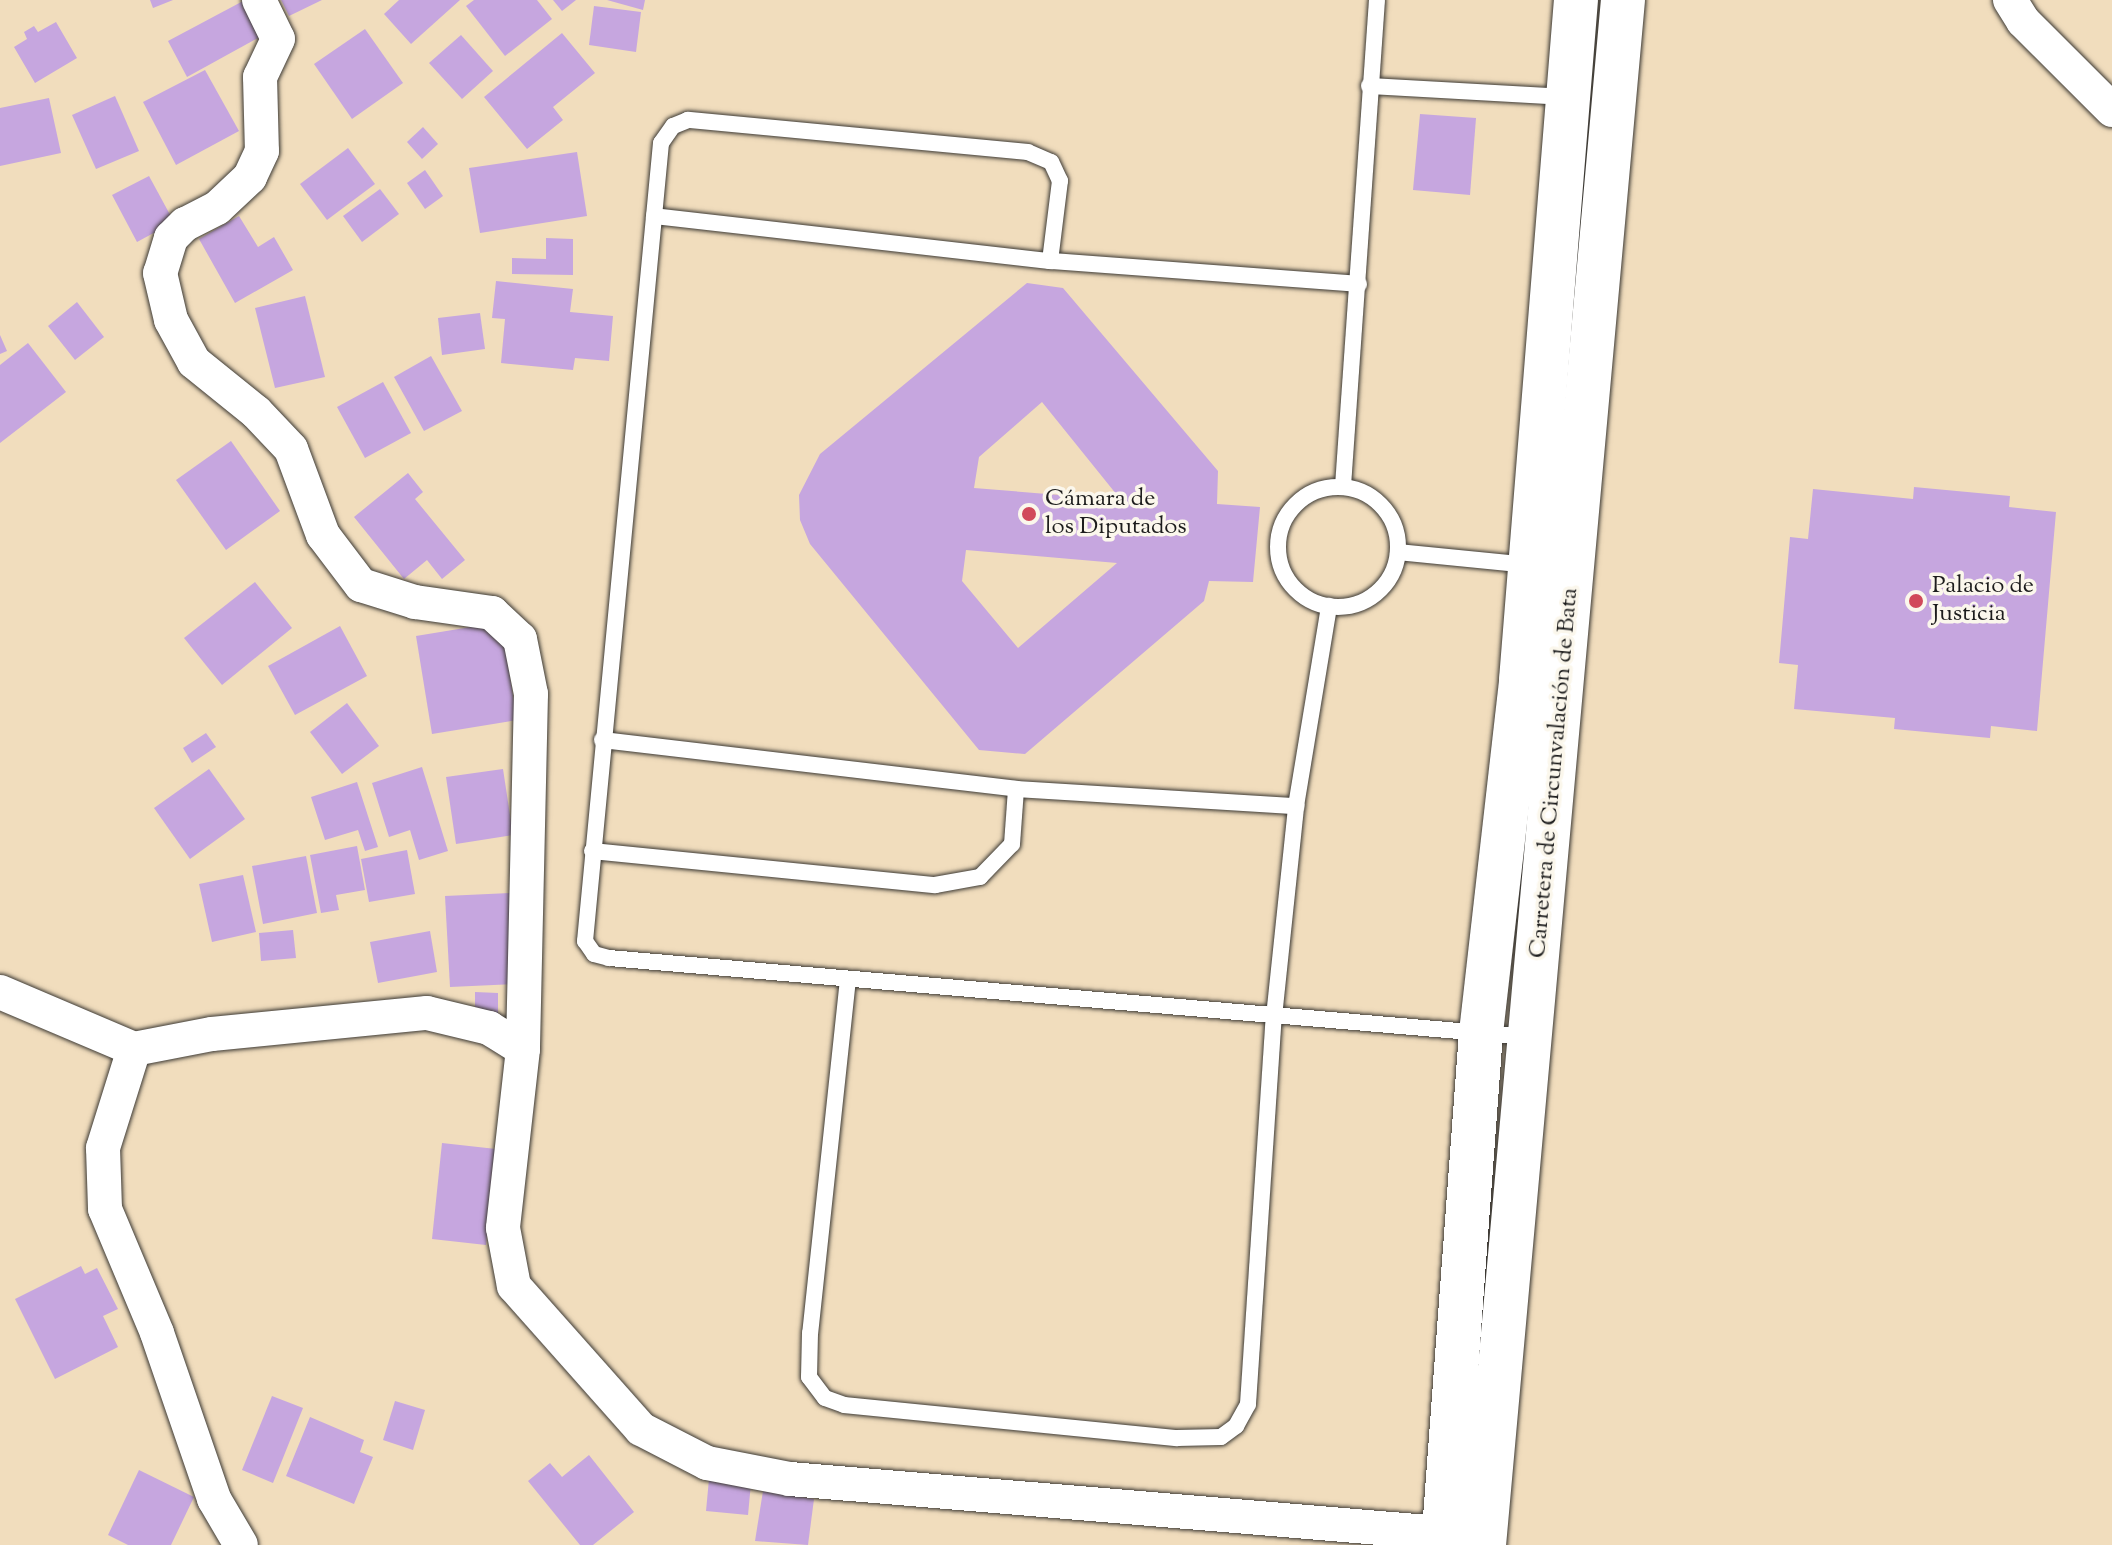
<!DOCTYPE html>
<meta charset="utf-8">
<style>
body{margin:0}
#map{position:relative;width:2112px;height:1545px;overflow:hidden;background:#f1ddbd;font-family:"Sorts Mill Goudy",serif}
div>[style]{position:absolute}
.building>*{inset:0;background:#c6a6df}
.roads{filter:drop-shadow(0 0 2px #3c3934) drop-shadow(0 0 2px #3c3934)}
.service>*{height:16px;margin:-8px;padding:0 8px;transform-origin:8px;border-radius:8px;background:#fff}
.service>.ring{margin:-8px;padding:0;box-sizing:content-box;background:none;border:16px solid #fff;border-radius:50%}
.minor>*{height:34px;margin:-17px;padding:0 17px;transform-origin:17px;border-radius:17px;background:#fff}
.primary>*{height:44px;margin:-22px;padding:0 22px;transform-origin:22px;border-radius:22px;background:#fff}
.dots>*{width:22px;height:22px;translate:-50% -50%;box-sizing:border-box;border:4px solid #fbf7ec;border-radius:50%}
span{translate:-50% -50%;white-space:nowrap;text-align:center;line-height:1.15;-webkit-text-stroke:7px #fbf7ec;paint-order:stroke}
.poi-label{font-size:24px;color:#1c1c1c}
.left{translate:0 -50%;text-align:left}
.street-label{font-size:24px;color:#1c1c1c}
</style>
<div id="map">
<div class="building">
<div style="clip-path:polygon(150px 0,173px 0,153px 8px)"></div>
<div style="clip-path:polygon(245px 0,267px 33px,187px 77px,168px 41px)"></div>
<div style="clip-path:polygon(281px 0,322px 0,289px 16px)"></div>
<div style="clip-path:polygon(399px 0,460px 0,411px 44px,384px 14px)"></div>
<div style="clip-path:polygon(474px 0,537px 0,552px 19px,505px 56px,466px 6px)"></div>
<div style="clip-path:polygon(553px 0,576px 0,562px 11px)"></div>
<div style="clip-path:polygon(607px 0,645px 0,643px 10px)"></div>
<div style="clip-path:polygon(594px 6px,641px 12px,636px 52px,589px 45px)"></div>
<div style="clip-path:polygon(56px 22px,77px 58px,35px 83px,14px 47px,27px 39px,24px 32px,34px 26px,38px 32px)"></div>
<div style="clip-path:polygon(365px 29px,403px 83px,352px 119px,314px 64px)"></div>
<div style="clip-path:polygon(562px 33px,595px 73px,553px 107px,563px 120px,527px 149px,484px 97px)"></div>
<div style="clip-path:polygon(461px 35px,493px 71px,462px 99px,429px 63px)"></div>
<div style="clip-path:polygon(205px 70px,239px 131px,176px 165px,143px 102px)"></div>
<div style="clip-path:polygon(115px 96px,139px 151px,96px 169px,72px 115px)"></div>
<div style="clip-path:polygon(49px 98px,61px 153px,0 166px,0 108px)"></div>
<div style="clip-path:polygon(1420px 114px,1476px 118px,1470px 195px,1413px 190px)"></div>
<div style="clip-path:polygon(423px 127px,438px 144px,422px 159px,407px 142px)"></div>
<div style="clip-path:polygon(348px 148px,375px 184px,327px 220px,300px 184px)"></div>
<div style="clip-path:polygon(577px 152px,587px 216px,480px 233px,469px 168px)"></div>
<div style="clip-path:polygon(425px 170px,443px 196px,425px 209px,407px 183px)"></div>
<div style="clip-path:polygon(149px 176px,174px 222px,137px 242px,112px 195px)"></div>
<div style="clip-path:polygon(380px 189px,399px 214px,362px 242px,343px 216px)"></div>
<div style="clip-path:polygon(239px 216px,258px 247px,274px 237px,293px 270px,235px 303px,199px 239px)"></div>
<div style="clip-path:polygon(546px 238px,573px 239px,573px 275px,512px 274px,512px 258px,546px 259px)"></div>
<div style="clip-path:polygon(496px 281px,573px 289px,570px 312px,613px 316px,609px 361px,575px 358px,573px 370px,501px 363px,505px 319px,492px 318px)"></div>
<div style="clip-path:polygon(evenodd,1027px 283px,1063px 288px,1218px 471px,1217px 504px,1260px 507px,1253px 582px,1209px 581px,1204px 601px,1025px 754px,979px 750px,810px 544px,800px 520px,799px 495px,820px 454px,1027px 283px,1042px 402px,1121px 500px,974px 488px,979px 457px,1042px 402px,1027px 283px,966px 550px,1117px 563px,1018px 648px,962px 581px,966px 550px)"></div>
<div style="clip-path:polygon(305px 296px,325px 377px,275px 388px,255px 308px)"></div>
<div style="clip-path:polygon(77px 302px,104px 337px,75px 360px,48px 326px)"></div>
<div style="clip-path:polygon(480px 313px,485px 349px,442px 355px,438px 318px)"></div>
<div style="clip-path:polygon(0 335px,7px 351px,0 354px)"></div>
<div style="clip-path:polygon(28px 343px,66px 392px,0 443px,0 365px)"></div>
<div style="clip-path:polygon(431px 356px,462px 411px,424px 431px,394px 377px)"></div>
<div style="clip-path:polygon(383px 382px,411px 433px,365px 458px,337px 407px)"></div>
<div style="clip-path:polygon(231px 441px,280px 511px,226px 550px,176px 480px)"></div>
<div style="clip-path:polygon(408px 473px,423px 492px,415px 499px,465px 560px,442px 579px,427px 560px,404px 579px,354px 517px)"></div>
<div style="clip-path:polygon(1914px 487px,2010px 496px,2009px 507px,2056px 512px,2037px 731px,1991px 726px,1990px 738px,1894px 729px,1895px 718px,1794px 709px,1798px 665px,1779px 663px,1790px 537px,1808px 539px,1813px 489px,1913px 499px)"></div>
<div style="clip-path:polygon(255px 582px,292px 628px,222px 685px,184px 638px)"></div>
<div style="clip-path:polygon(501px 622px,517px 720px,432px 734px,416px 636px)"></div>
<div style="clip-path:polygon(340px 626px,367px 676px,295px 715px,268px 666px)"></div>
<div style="clip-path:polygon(347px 703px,379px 746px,342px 774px,310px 732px)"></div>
<div style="clip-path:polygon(206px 733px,216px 747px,192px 763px,183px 748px)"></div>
<div style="clip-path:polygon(422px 767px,448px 851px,419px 860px,410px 830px,389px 837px,372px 783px)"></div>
<div style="clip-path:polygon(209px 769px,245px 819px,190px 859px,154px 808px)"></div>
<div style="clip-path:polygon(503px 769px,513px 835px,456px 844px,446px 777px)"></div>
<div style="clip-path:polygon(357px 782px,378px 847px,365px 851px,358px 830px,325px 840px,311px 797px)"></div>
<div style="clip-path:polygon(357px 846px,365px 890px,336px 895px,339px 910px,321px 913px,310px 855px)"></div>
<div style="clip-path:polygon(407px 850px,415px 894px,369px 902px,361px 859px)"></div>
<div style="clip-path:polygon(306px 856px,317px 913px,263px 924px,252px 866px)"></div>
<div style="clip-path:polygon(243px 875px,256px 932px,212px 942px,199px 884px)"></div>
<div style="clip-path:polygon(510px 893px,516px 984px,450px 987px,445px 896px)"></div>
<div style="clip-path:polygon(293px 930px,296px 958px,261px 961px,259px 933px)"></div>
<div style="clip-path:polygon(430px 931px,437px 972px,378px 983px,370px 942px)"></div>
<div style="clip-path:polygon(475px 992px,498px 993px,498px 1017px,475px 1016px)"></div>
<div style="clip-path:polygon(442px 1143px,496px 1149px,486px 1245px,432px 1239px)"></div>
<div style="clip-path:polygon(81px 1266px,85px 1274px,97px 1268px,118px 1309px,103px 1316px,118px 1347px,55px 1379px,15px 1299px)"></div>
<div style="clip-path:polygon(272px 1396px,303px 1408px,273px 1483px,242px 1470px)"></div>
<div style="clip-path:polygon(395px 1401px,425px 1410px,413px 1450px,383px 1440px)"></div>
<div style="clip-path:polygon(310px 1417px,364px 1440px,360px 1452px,373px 1457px,354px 1504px,286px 1476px)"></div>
<div style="clip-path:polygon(589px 1455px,634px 1512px,593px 1545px,580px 1545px,528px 1481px,550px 1463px,562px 1477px)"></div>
<div style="clip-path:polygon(139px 1470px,194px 1497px,171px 1545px,128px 1545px,108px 1535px)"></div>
<div style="clip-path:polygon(709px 1479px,751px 1483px,748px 1515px,706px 1511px)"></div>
<div style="clip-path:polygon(763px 1491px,814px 1499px,808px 1545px,755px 1541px)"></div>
</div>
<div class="roads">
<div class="service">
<div style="left:1369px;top:86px;width:198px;rotate:3.2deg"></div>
<div style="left:654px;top:216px;width:399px;rotate:6.5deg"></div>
<div style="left:1359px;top:284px;width:310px;rotate:-175.7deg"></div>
<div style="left:1050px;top:261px;width:81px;rotate:-82.9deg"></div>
<div style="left:1060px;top:181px;width:21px;rotate:-115deg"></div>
<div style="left:1051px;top:162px;width:25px;rotate:-157deg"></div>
<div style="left:1028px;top:152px;width:342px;rotate:-174.6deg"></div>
<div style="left:688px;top:120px;width:16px;rotate:158deg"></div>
<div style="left:673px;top:126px;width:21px;rotate:125deg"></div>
<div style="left:661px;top:143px;width:802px;rotate:95.44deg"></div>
<div style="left:585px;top:941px;width:16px;rotate:55deg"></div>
<div style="left:594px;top:954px;width:16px;rotate:15deg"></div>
<div style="left:609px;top:958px;width:922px;rotate:4.91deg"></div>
<div style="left:1343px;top:486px;width:487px;rotate:-86deg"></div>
<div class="ring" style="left:1278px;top:487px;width:104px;height:104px"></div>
<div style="left:1398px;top:552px;width:131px;rotate:5.7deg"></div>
<div style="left:602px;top:740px;width:417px;rotate:6.7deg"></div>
<div style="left:592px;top:851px;width:345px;rotate:5.7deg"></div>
<div style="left:935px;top:885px;width:46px;rotate:-10.1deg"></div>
<div style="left:980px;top:877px;width:46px;rotate:-45.9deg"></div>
<div style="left:1012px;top:844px;width:55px;rotate:-85.8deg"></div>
<div style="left:1016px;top:789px;width:281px;rotate:3.5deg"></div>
<div style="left:848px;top:979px;width:356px;rotate:96.1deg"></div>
<div style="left:810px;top:1333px;width:44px;rotate:91.3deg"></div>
<div style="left:809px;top:1377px;width:26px;rotate:53deg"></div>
<div style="left:825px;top:1398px;width:20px;rotate:20deg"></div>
<div style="left:844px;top:1405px;width:335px;rotate:5.7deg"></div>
<div style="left:1177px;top:1438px;width:44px;rotate:-1.3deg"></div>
<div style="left:1221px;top:1437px;width:19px;rotate:-36deg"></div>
<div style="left:1236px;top:1426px;width:25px;rotate:-61deg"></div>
<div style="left:1248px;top:1404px;width:388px;rotate:-86.2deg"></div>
<div style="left:1274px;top:1017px;width:212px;rotate:-84deg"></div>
<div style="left:1296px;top:806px;width:203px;rotate:-80.6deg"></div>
</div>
<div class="minor">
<div style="left:259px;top:0;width:43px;rotate:64deg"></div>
<div style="left:278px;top:39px;width:42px;rotate:115.3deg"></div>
<div style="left:260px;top:77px;width:74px;rotate:88.5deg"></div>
<div style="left:262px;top:151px;width:29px;rotate:115deg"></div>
<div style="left:250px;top:177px;width:45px;rotate:136.8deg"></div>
<div style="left:217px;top:208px;width:36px;rotate:153deg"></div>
<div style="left:185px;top:224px;width:20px;rotate:135deg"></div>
<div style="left:171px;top:238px;width:37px;rotate:107deg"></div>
<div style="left:160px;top:273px;width:48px;rotate:76.8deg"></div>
<div style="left:171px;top:320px;width:48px;rotate:61.3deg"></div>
<div style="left:194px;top:362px;width:80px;rotate:38.9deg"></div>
<div style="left:256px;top:412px;width:51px;rotate:46.6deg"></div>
<div style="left:291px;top:449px;width:92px;rotate:69.6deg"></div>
<div style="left:323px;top:535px;width:63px;rotate:52.8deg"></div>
<div style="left:361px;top:585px;width:57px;rotate:17.5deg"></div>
<div style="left:415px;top:602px;width:78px;rotate:8.1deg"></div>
<div style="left:492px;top:613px;width:38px;rotate:43deg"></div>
<div style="left:520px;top:639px;width:56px;rotate:78.7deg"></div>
<div style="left:531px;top:694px;width:355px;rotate:91.3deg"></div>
<div style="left:523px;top:1049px;width:180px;rotate:96.4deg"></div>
<div style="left:503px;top:1228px;width:59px;rotate:79.3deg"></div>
<div style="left:514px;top:1286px;width:191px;rotate:48.4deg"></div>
<div style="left:641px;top:1429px;width:74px;rotate:27.3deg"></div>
<div style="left:707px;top:1463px;width:85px;rotate:10.9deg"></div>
<div style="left:790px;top:1479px;width:652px;rotate:4.75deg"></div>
<div style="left:2010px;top:0;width:25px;rotate:58deg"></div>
<div style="left:2023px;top:21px;width:126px;rotate:45deg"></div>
<div style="left:0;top:992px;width:146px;rotate:23deg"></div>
<div style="left:134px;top:1049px;width:79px;rotate:-10.9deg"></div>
<div style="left:212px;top:1034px;width:216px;rotate:-5.6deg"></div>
<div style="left:427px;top:1013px;width:64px;rotate:13.6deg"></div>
<div style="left:489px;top:1028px;width:40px;rotate:32deg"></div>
<div style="left:134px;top:1049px;width:104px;rotate:107.4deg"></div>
<div style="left:103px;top:1148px;width:61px;rotate:88.1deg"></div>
<div style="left:105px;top:1209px;width:134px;rotate:67.2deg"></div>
<div style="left:157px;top:1333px;width:176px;rotate:71deg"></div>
<div style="left:214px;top:1499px;width:53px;rotate:59.6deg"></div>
</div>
<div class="primary">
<div style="left:1443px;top:1545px;width:513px;rotate:-85.76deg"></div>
<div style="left:1481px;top:1033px;width:355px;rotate:-83.5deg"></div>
<div style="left:1521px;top:680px;width:682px;rotate:-85.38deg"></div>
<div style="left:1484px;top:1545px;width:1551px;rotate:-84.86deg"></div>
</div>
</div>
<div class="dots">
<div style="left:1029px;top:514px;background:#d1495b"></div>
<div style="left:1916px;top:601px;background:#d1495b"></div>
</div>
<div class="poi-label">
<span class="left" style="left:1045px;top:514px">Cámara de<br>los Diputados</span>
<span class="left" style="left:1932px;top:601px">Palacio de<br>Justicia</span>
</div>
<div class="street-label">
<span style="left:1555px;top:773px;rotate:-85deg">Carretera de Circunvalación de Bata</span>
</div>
</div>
